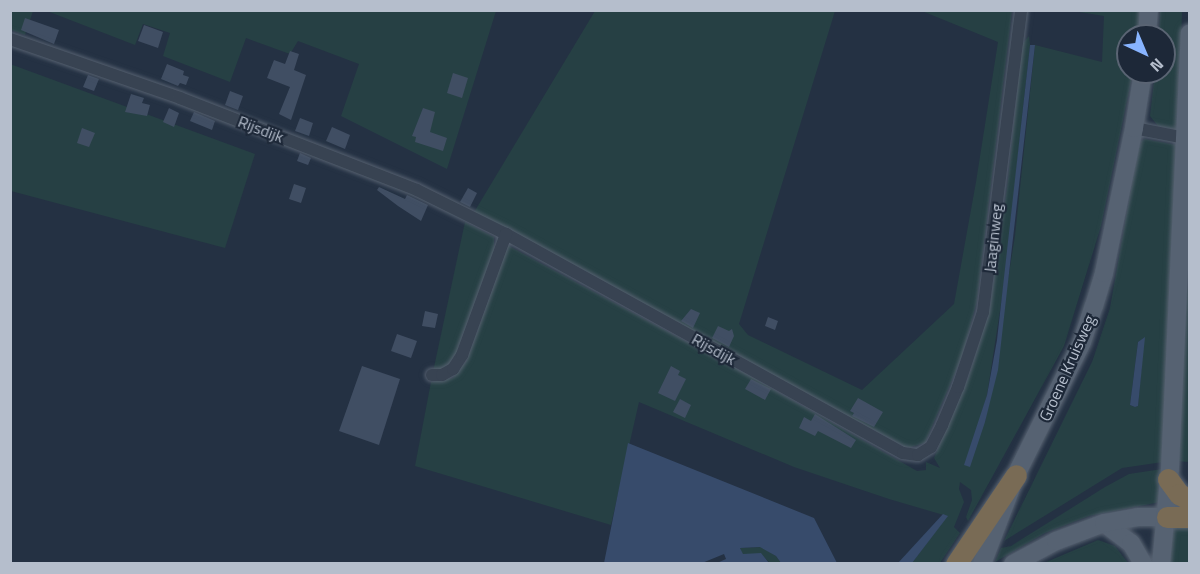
<!DOCTYPE html>
<style>
body{margin:0}
#map{position:relative;width:1200px;height:574px;overflow:hidden;background:#243143;font-family:"Titillium Web",sans-serif}
div>[style]{position:absolute}
.green>*{inset:0;background:#264044}
.water>*{inset:0;background:#374b6b}
.building>*{inset:0;background:#404e63}
.roads{filter:drop-shadow(0 0 2px #566170) drop-shadow(0 0 2px #566170)}
.street>*{height:12px;margin:-6px;padding:0 6px;transform-origin:6px;border-radius:6px;background:#384352}
.primary>*{height:18px;margin:-9px;padding:0 9px;transform-origin:9px;border-radius:9px;background:#566272}
.highway>*{height:21px;margin:-10.5px;padding:0 10.5px;transform-origin:10.5px;border-radius:10.5px;background:#796b55}
span{translate:-50% -50%;white-space:nowrap;text-align:center;line-height:1.15;-webkit-text-stroke:4.5px #1d2838;paint-order:stroke}
.street-label{font-size:16px;color:#b5becc}
.frame{position:absolute;inset:0;border:12px solid #b5becc;pointer-events:none}
.north{position:absolute;left:1116px;top:24px;width:60px;height:60px;box-sizing:border-box;background:#1d2838;border:2px solid #5a6473;border-radius:50%;rotate:136deg;font-size:16px;font-weight:700;line-height:24px;text-align:center;color:#b5becc}
.north::after{content:'';display:block;margin:auto;width:21px;height:27px;background:#88b4ff;clip-path:polygon(50% 0,100% 100%,50% 72%,0 100%)}
</style>
<div id="map">
<div class="green">
<div style="clip-path:polygon(10px 11px,33px 11px,25px 35px,11px 30px)"></div>
<div style="clip-path:polygon(47px 11px,496px 11px,447px 169px,341px 116px,359px 64px,298px 41px,290px 54px,246px 38px,230px 82px,163px 56px,170px 33px,143px 24px,135px 45px)"></div>
<div style="clip-path:polygon(595px 11px,835px 11px,739px 324px,748px 335px,862px 390px,954px 304px,976px 182px,998px 42px,922px 11px,1012px 11px,977px 301px,962px 357px,925px 443px,907px 448px,473px 214px)"></div>
<div style="clip-path:polygon(1073px 11px,1141px 11px,1138px 36px,1128px 36px,1128px 72px,1133px 72px,1101px 226px,1064px 346px,968px 521px,966px 517px,972px 500px,971px 490px,960px 482px,959px 489px,964px 502px,954px 527px,960px 533px,940px 563px,912px 563px,947px 516px,889px 499px,794px 467px,639px 402px,611px 525px,415px 466px,431px 382px,453px 378px,467px 360px,507px 245px,741px 371px,917px 471px,926px 470px,926px 462px,940px 468px,934px 458px,969px 376px,990px 306px,1007px 188px,1022px 44px,1029px 36px,1030px 45px,1005px 278px,987px 395px,979px 423px,985px 422px,1015px 236px,1035px 45px,1102px 62px,1104px 16px)"></div>
<div style="clip-path:polygon(1160px 11px,1182px 11px,1179px 130px,1158px 126px,1150px 116px,1155px 72px,1164px 72px,1164px 36px,1159px 36px)"></div>
<div style="clip-path:polygon(10px 64px,255px 154px,225px 248px,11px 191px)"></div>
<div style="clip-path:polygon(evenodd,1145px 139px,1176px 145px,1163px 462px,1122px 468px,1004px 541px,1092px 362px,1110px 308px,1137px 154px,1141px 141px,1145px 139px,1144px 338px,1138px 406px,1135px 407px,1130px 405px,1138px 342px,1144px 338px)"></div>
<div style="clip-path:polygon(465px 222px,494px 237px,494px 253px,453px 365px,433px 372px)"></div>
<div style="clip-path:polygon(1189px 280px,1189px 462px,1176px 461px,1185px 307px)"></div>
<div style="clip-path:polygon(1162px 469px,1160px 502px,1089px 516px,1045px 533px,995px 562px,1001px 548px,1011px 546px,1105px 487px,1129px 474px)"></div>
<div style="clip-path:polygon(1189px 524px,1189px 563px,1169px 564px,1172px 527px)"></div>
<div style="clip-path:polygon(1098px 540px,1115px 546px,1128px 563px,1044px 563px)"></div>
<div style="clip-path:polygon(761px 547px,776px 556px,781px 563px,770px 563px,761px 554px,742px 554px,740px 548px)"></div>
</div>
<div class="water">
<div style="clip-path:polygon(1030px 45px,1035px 45px,998px 370px,985px 422px,970px 467px,964px 465px,987px 395px,997px 340px)"></div>
<div style="clip-path:polygon(1145px 337px,1138px 406px,1135px 407px,1130px 405px,1138px 342px)"></div>
<div style="clip-path:polygon(628px 443px,814px 518px,837px 563px,781px 563px,776px 556px,760px 547px,740px 548px,743px 554px,761px 553px,769px 563px,717px 563px,726px 559px,724px 554px,702px 563px,604px 563px)"></div>
<div style="clip-path:polygon(943px 514px,948px 516px,912px 563px,898px 563px)"></div>
</div>
<div class="building">
<div style="clip-path:polygon(25px 18px,59px 30px,54px 44px,21px 30px)"></div>
<div style="clip-path:polygon(144px 25px,163px 32px,158px 48px,138px 41px)"></div>
<div style="clip-path:polygon(290px 51px,299px 54px,294px 70px,306px 75px,291px 120px,279px 114px,290px 87px,267px 78px,274px 60px,285px 64px)"></div>
<div style="clip-path:polygon(167px 64px,184px 71px,183px 75px,189px 77px,186px 85px,180px 83px,178px 86px,161px 79px)"></div>
<div style="clip-path:polygon(453px 73px,468px 78px,462px 98px,447px 93px)"></div>
<div style="clip-path:polygon(88px 75px,99px 79px,94px 91px,83px 87px)"></div>
<div style="clip-path:polygon(230px 91px,243px 96px,238px 110px,225px 105px)"></div>
<div style="clip-path:polygon(131px 94px,144px 98px,142px 103px,150px 105px,147px 116px,125px 112px)"></div>
<div style="clip-path:polygon(169px 108px,179px 113px,174px 127px,163px 122px)"></div>
<div style="clip-path:polygon(423px 108px,435px 112px,430px 132px,447px 138px,443px 151px,415px 142px,416px 137px,412px 136px)"></div>
<div style="clip-path:polygon(194px 112px,215px 121px,212px 130px,190px 121px)"></div>
<div style="clip-path:polygon(300px 118px,313px 123px,309px 136px,295px 131px)"></div>
<div style="clip-path:polygon(332px 127px,350px 135px,345px 149px,326px 141px)"></div>
<div style="clip-path:polygon(82px 128px,95px 133px,89px 147px,77px 143px)"></div>
<div style="clip-path:polygon(300px 153px,311px 158px,308px 165px,297px 161px)"></div>
<div style="clip-path:polygon(294px 184px,306px 188px,301px 203px,289px 199px)"></div>
<div style="clip-path:polygon(379px 187px,405px 199px,407px 195px,428px 205px,421px 221px,398px 206px,377px 190px)"></div>
<div style="clip-path:polygon(468px 188px,477px 193px,470px 207px,460px 202px)"></div>
<div style="clip-path:polygon(691px 309px,700px 313px,693px 328px,681px 321px)"></div>
<div style="clip-path:polygon(425px 311px,438px 314px,435px 328px,422px 326px)"></div>
<div style="clip-path:polygon(768px 317px,778px 321px,775px 330px,765px 326px)"></div>
<div style="clip-path:polygon(718px 326px,729px 331px,732px 329px,734px 336px,729px 347px,712px 338px)"></div>
<div style="clip-path:polygon(397px 334px,417px 341px,411px 358px,391px 351px)"></div>
<div style="clip-path:polygon(362px 366px,400px 379px,379px 445px,339px 431px)"></div>
<div style="clip-path:polygon(671px 366px,680px 371px,678px 375px,686px 379px,675px 401px,658px 393px)"></div>
<div style="clip-path:polygon(751px 379px,771px 389px,765px 400px,745px 389px)"></div>
<div style="clip-path:polygon(858px 398px,883px 412px,874px 427px,852px 416px,854px 413px,850px 411px)"></div>
<div style="clip-path:polygon(680px 399px,691px 405px,685px 418px,673px 412px)"></div>
<div style="clip-path:polygon(815px 414px,856px 440px,851px 448px,818px 431px,815px 436px,799px 428px,804px 417px,811px 421px)"></div>
</div>
<div class="roads">
<div class="street">
<div style="left:10px;top:39px;width:180px;rotate:19.1deg"></div>
<div style="left:180px;top:98px;width:254px;rotate:21.2deg"></div>
<div style="left:417px;top:190px;width:99px;rotate:26.3deg"></div>
<div style="left:506px;top:234px;width:453px;rotate:28.9deg"></div>
<div style="left:903px;top:453px;width:15px;rotate:8deg"></div>
<div style="left:918px;top:455px;width:15px;rotate:-32deg"></div>
<div style="left:931px;top:447px;width:25px;rotate:-63deg"></div>
<div style="left:942px;top:425px;width:41px;rotate:-67.2deg"></div>
<div style="left:958px;top:387px;width:79px;rotate:-71.6deg"></div>
<div style="left:983px;top:312px;width:304px;rotate:-82.8deg"></div>
<div style="left:1134px;top:128px;width:57px;rotate:11.1deg"></div>
<div style="left:432px;top:375px;width:10px"></div>
<div style="left:442px;top:375px;width:13px;rotate:-29deg"></div>
<div style="left:453px;top:369px;width:17px;rotate:-57deg"></div>
<div style="left:462px;top:355px;width:129px;rotate:-70deg"></div>
</div>
<div class="primary">
<div style="left:1147px;top:36px;width:26px;rotate:-86deg"></div>
<div style="left:1104px;top:523px;width:34px;rotate:37deg"></div>
<div style="left:1131px;top:543px;width:24px;rotate:60deg"></div>
<div style="left:982px;top:564px;width:95px;rotate:-69.1deg"></div>
<div style="left:1016px;top:475px;width:148px;rotate:-63.6deg"></div>
<div style="left:1082px;top:342px;width:38px;rotate:-72deg"></div>
<div style="left:1094px;top:306px;width:34px;rotate:-73deg"></div>
<div style="left:1104px;top:273px;width:148px;rotate:-78.3deg"></div>
<div style="left:1134px;top:128px;width:57px;rotate:-80.9deg"></div>
<div style="left:1013px;top:564px;width:49px;rotate:-28.1deg"></div>
<div style="left:1056px;top:541px;width:51px;rotate:-20.6deg"></div>
<div style="left:1104px;top:523px;width:34px;rotate:-10deg"></div>
<div style="left:1137px;top:517px;width:30px"></div>
<div style="left:1161px;top:564px;width:96px;rotate:-84.6deg"></div>
<div style="left:1170px;top:468px;width:435px;rotate:-87.4deg"></div>
</div>
<div class="highway">
<div style="left:1168px;top:479px;width:19px;rotate:54deg"></div>
<div style="left:1179px;top:494px;width:13px;rotate:29deg"></div>
<div style="left:1167px;top:517px;width:23px"></div>
<div style="left:956px;top:564px;width:107px;rotate:-56deg"></div>
</div>
</div>
<div class="street-label">
<span style="left:261px;top:129px;rotate:21deg">Rijsdijk</span>
<span style="left:993px;top:238px;rotate:-84deg">Jaaginweg</span>
<span style="left:714px;top:349px;rotate:29deg">Rijsdijk</span>
<span style="left:1067px;top:368px;rotate:-66deg">Groene Kruisweg</span>
</div>
<div class="frame"></div>
<div class="north">N</div>
</div>
